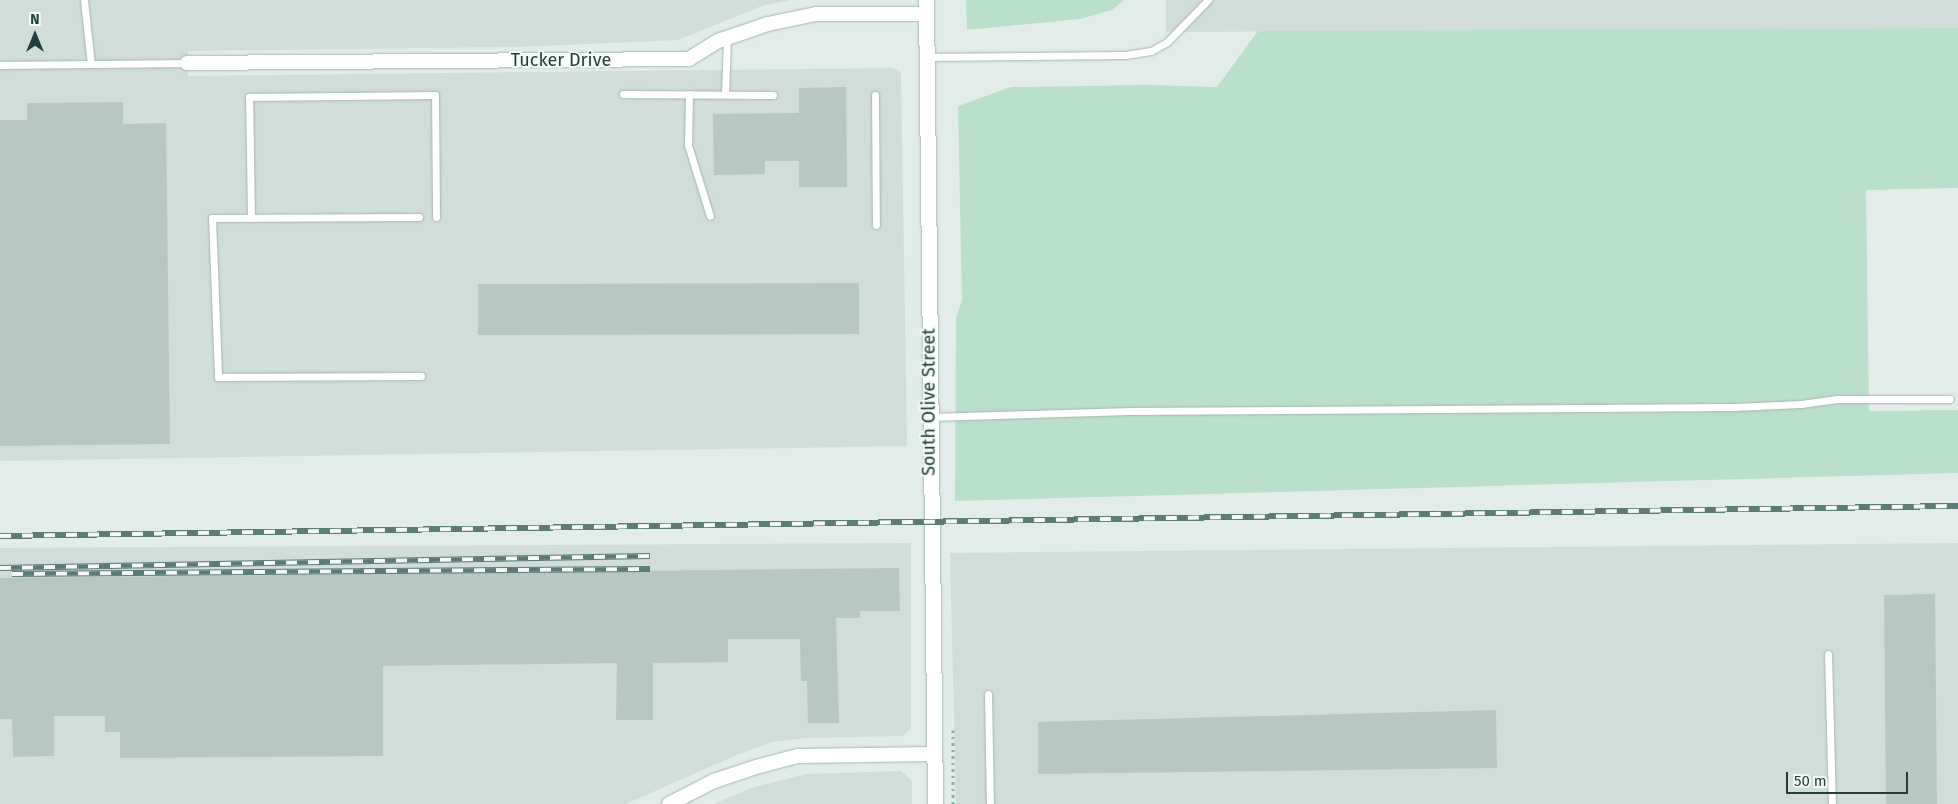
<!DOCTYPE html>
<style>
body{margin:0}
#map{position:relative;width:1958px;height:804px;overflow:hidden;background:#e2edea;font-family:"Fira Sans",sans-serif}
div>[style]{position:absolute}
.built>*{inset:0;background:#d0ddd9}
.green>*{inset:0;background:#b9e0ca}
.building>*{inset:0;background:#b7c8c3}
.path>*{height:3px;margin-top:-1.5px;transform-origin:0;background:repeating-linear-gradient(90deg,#80b3ab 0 2.5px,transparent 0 6.5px)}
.roads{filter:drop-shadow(0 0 1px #a4b5b2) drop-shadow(0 0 1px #a4b5b2)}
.service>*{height:7px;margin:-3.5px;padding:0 3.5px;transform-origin:3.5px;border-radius:3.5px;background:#fff}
.minor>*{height:14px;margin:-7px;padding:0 7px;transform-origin:7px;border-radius:7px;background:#fff}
.tertiary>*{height:15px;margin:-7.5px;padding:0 7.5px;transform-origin:7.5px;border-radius:7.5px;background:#fff}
.rail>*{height:5.5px;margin-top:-2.75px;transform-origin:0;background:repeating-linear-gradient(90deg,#f3f9f7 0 11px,#5b7b77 0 22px);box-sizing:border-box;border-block:1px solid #5b7b77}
span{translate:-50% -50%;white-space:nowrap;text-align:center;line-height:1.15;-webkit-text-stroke:4px #f3f9f7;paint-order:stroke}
.street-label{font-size:18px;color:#213f3c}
.north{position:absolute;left:10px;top:10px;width:50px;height:50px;-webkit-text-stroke:4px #f3f9f7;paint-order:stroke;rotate:0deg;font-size:14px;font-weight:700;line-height:20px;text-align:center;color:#213f3c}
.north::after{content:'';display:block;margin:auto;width:18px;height:22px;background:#213f3c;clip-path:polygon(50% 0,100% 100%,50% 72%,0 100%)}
.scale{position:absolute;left:1786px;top:772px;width:122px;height:22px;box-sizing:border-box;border:2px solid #213f3c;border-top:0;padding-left:6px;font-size:15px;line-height:18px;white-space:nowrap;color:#213f3c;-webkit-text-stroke:4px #f3f9f7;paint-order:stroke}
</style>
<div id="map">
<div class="built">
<div style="clip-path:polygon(0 0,790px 0,762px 6px,678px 40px,519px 47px,188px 51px,188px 76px,893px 68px,901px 73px,907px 446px,0 461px)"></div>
<div style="clip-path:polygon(1166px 0,1958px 0,1958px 28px,1166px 32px)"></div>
<div style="clip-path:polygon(911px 543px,911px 729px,902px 736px,806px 738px,772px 742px,739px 754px,626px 804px,0 804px,0 548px)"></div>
<div style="clip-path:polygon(1958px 543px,1958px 804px,956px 804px,950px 553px)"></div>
<div style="clip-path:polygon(901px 771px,912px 781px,912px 804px,714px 804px,751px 788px,807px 774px)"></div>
</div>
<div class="green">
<div style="clip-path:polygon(966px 0,1124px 0,1112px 10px,1080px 19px,967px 30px)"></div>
<div style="clip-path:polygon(1958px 28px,1958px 188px,1866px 190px,1869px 411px,1958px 410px,1958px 473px,955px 501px,956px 318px,962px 300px,958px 106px,1011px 87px,1148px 85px,1217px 87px,1258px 31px)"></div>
</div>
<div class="building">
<div style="clip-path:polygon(846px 87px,847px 187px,799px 187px,799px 161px,765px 161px,765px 174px,714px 175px,713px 114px,799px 113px,799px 88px)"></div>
<div style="clip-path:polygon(123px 102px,123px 124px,166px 123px,170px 444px,0 446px,0 120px,27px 120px,27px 103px)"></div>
<div style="clip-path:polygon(859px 283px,859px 334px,478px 335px,478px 284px)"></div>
<div style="clip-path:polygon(899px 568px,900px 611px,860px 611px,860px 618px,836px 618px,839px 723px,808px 723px,807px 681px,801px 681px,800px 639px,728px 639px,728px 662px,653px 663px,653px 720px,616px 720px,617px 663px,383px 666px,383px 756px,120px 758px,120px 732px,105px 732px,105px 716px,54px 716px,54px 756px,13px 757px,12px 719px,0 719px,0 578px)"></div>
<div style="clip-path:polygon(1935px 594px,1937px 804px,1886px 804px,1884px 595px)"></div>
<div style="clip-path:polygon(1496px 710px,1497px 768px,1038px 774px,1038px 722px)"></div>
</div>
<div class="path">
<div style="left:953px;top:730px;width:74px;rotate:90deg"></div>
</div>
<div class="roads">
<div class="service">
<div style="left:84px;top:0;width:64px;rotate:83.8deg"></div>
<div style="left:927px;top:57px;width:198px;rotate:-0.6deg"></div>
<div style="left:1125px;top:55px;width:26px;rotate:-9deg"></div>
<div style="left:1151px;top:51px;width:18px;rotate:-29deg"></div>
<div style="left:1167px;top:42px;width:59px;rotate:-45.7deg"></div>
<div style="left:0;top:65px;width:187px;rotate:-0.6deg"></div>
<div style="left:623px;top:94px;width:150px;rotate:0.4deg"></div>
<div style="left:689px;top:94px;width:51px;rotate:91.1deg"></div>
<div style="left:688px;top:145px;width:74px;rotate:72.8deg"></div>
<div style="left:725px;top:94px;width:56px;rotate:-88deg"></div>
<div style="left:875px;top:95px;width:130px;rotate:89.6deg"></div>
<div style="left:419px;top:217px;width:207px;rotate:179.7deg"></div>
<div style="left:212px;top:218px;width:159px;rotate:87.8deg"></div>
<div style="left:218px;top:377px;width:203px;rotate:-0.3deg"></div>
<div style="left:251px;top:218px;width:121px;rotate:-90.9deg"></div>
<div style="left:249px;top:97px;width:186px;rotate:-0.6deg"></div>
<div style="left:435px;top:95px;width:122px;rotate:89.5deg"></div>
<div style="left:930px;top:417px;width:200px;rotate:-1.7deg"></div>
<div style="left:1130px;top:411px;width:604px;rotate:-0.38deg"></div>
<div style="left:1734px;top:407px;width:67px;rotate:-2.6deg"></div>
<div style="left:1801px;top:404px;width:36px;rotate:-8deg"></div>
<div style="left:1837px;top:399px;width:113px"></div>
<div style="left:1828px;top:654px;width:150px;rotate:88.5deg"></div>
<div style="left:988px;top:694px;width:110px;rotate:89deg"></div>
</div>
<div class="minor">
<div style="left:187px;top:63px;width:502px;rotate:-0.46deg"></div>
<div style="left:689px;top:59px;width:34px;rotate:-32deg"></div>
<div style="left:718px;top:41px;width:53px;rotate:-18.8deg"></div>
<div style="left:768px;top:24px;width:49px;rotate:-11.8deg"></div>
<div style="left:816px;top:14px;width:110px"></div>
<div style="left:669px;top:804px;width:51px;rotate:-27.1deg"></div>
<div style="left:714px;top:781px;width:44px;rotate:-18.4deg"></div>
<div style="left:756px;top:767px;width:43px;rotate:-14.7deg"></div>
<div style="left:798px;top:756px;width:136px;rotate:-0.8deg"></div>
</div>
<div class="tertiary">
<div style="left:926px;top:0;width:804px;rotate:89.36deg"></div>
</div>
</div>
<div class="rail">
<div style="left:0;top:536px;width:1958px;rotate:-0.88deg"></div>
<div style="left:0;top:568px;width:650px;rotate:-1.06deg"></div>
<div style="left:12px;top:574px;width:638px;rotate:-0.45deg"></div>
</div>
<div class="street-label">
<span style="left:561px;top:60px">Tucker Drive</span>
<span style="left:929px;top:402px;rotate:-90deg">South Olive Street</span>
</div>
<div class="north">N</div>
<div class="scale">50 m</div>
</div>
